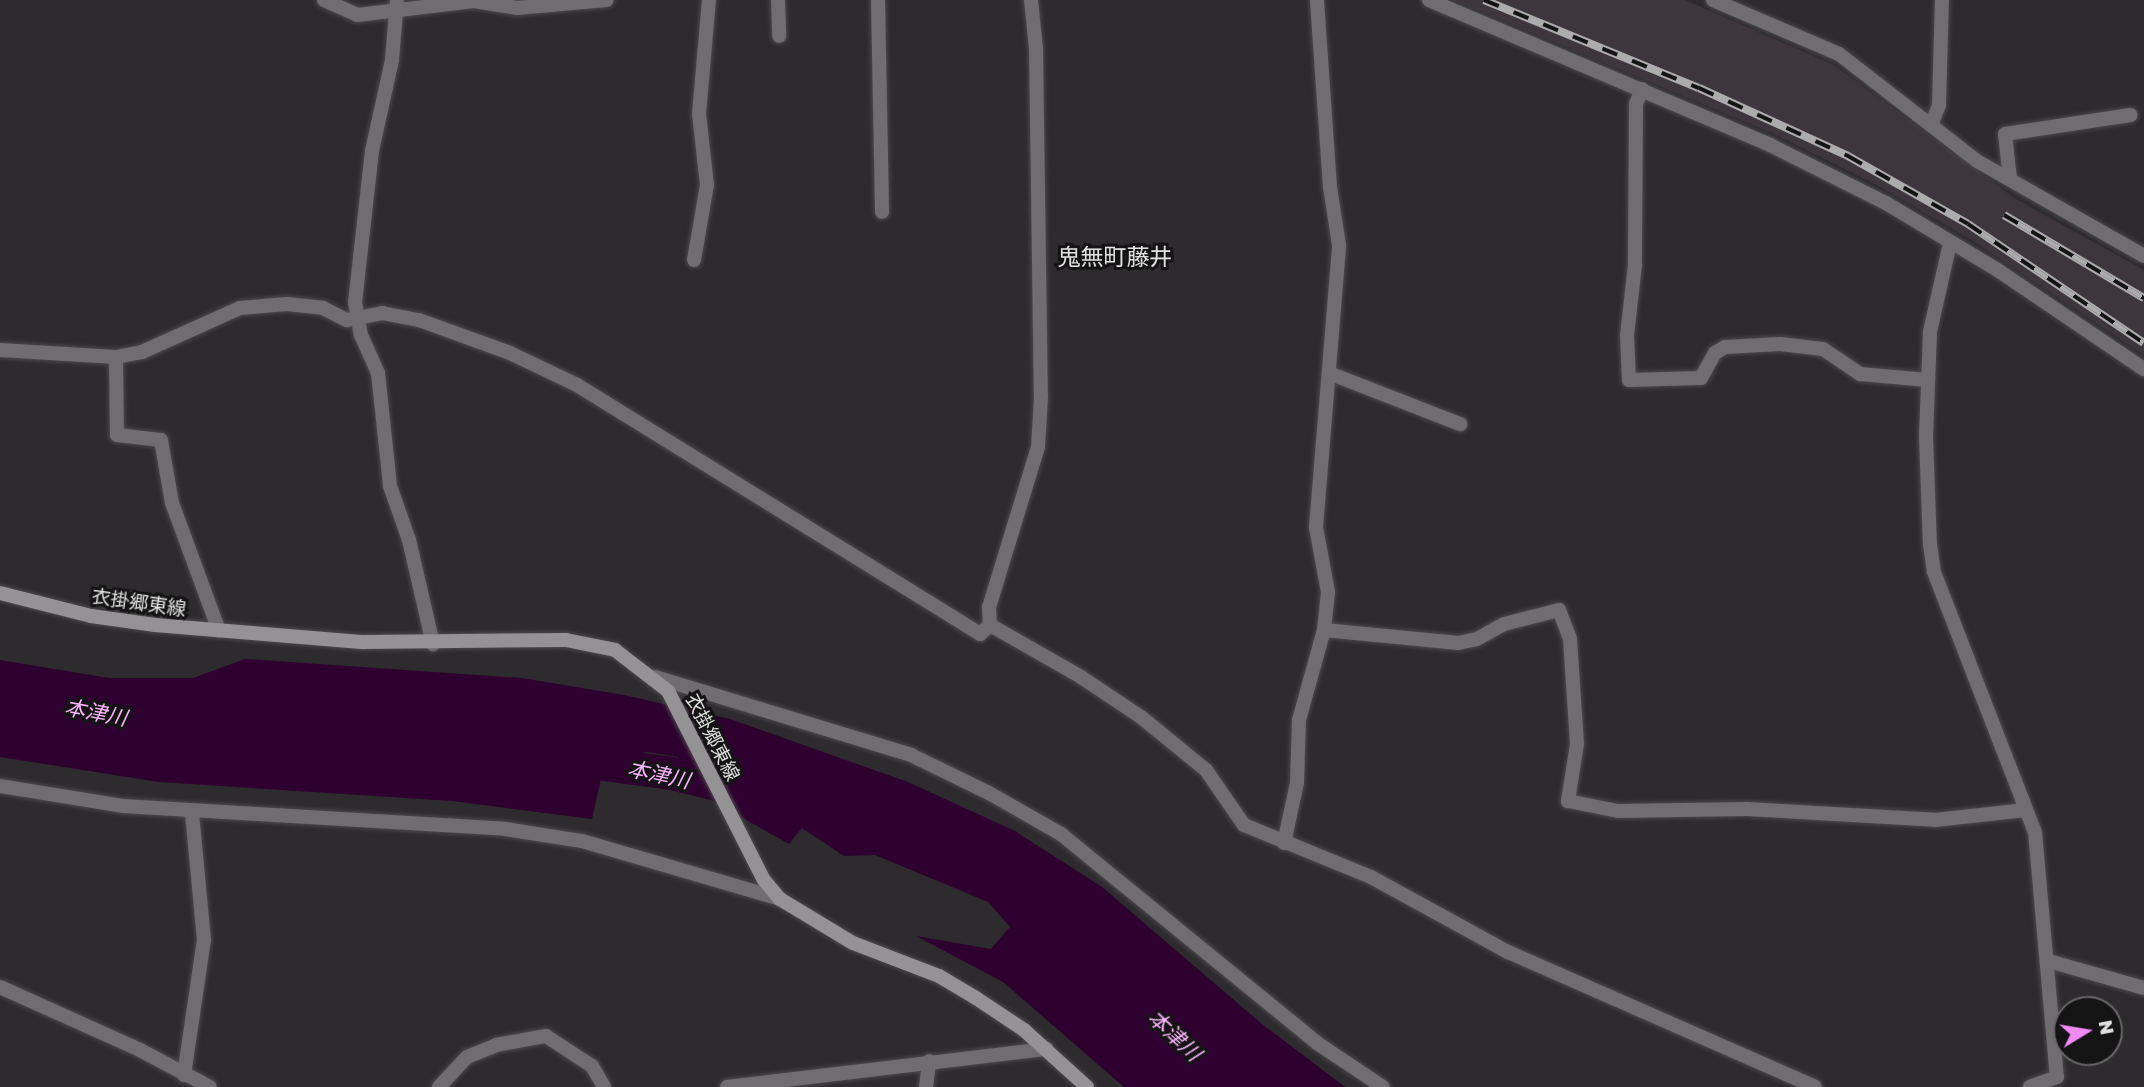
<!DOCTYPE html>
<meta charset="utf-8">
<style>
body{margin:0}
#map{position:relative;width:2144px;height:1087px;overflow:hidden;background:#2e2b2e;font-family:"Golos Text","Noto Sans JP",sans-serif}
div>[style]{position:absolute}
.built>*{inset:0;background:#3d363d}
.water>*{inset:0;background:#2e0030}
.river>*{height:33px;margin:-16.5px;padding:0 16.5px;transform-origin:16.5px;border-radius:16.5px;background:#2e0030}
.roads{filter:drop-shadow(0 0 2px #4b484b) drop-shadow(0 0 2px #4b484b)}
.street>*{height:14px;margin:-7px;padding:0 7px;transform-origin:7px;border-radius:7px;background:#6f6d6f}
.secondary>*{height:14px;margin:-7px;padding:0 7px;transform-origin:7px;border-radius:7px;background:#949294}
.rail>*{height:8px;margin-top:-4px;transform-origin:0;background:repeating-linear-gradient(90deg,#151415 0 16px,#adacad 0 32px);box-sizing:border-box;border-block:2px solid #adacad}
span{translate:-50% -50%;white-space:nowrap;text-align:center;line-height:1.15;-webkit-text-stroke:6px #151415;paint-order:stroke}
.street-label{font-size:19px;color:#e2e1e2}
.water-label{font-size:21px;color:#fcb5fd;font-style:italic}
.quarter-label{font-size:23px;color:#e2e1e2}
.north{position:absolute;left:2053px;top:996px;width:70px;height:70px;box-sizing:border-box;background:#151415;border:2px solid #676667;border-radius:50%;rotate:79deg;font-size:19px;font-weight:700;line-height:28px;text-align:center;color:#e2e1e2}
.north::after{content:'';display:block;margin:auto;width:24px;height:32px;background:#f18af4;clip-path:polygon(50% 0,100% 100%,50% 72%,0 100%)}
</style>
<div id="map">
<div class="built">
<div style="clip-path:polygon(1454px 0,1685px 0,1834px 65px,2016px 199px,2144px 270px,2144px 355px,1973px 241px,1875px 184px,1772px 133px)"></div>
</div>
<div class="water">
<div style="clip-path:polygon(245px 659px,522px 678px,624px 695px,730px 719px,908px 782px,1015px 831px,1102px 887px,1262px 1024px,1345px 1087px,1124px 1087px,1003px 982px,916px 936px,991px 949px,1010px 927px,988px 902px,875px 855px,844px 856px,802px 828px,789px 844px,688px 787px,678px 757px,647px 752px,611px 758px,601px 779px,592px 819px,452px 801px,159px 782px,0 757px,0 660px,109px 678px,193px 678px)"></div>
</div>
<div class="river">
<div style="left:565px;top:759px;width:107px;rotate:7.5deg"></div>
<div style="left:671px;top:773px;width:60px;rotate:13.6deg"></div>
</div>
<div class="roads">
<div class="street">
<div style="left:324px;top:0;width:36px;rotate:24deg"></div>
<div style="left:357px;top:15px;width:118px;rotate:-6.8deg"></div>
<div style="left:474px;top:1px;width:44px;rotate:9.2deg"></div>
<div style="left:517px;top:8px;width:90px;rotate:-5.1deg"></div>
<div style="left:397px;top:0;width:60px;rotate:94.8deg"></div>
<div style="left:392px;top:60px;width:93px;rotate:102.4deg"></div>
<div style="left:372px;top:151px;width:152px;rotate:96.4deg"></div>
<div style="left:355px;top:302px;width:34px;rotate:80deg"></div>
<div style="left:361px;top:335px;width:42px;rotate:65.9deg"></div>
<div style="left:378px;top:373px;width:114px;rotate:83.9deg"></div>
<div style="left:390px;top:486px;width:57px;rotate:70.6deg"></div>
<div style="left:409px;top:540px;width:107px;rotate:77deg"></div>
<div style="left:778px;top:0;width:36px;rotate:88deg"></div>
<div style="left:878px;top:0;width:212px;rotate:88.9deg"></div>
<div style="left:1031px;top:0;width:48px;rotate:84.1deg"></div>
<div style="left:1036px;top:48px;width:349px;rotate:89.2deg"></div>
<div style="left:1041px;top:397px;width:50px;rotate:93.4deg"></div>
<div style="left:1038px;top:447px;width:167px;rotate:107deg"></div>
<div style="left:989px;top:607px;width:18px;rotate:87deg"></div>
<div style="left:990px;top:625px;width:105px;rotate:29.7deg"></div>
<div style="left:1081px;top:677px;width:72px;rotate:33.7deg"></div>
<div style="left:1141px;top:717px;width:84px;rotate:39.2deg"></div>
<div style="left:1206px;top:770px;width:67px;rotate:55.4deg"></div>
<div style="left:1244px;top:825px;width:137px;rotate:22.3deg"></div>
<div style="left:1371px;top:877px;width:156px;rotate:28.7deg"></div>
<div style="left:1508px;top:952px;width:335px;rotate:23.7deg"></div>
<div style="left:1429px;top:0;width:371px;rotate:23deg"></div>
<div style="left:1770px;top:145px;width:130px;rotate:26.6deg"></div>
<div style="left:1886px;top:203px;width:132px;rotate:31deg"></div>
<div style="left:1999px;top:271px;width:175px;rotate:34.1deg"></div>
<div style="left:1713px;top:0;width:137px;rotate:23.2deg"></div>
<div style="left:1839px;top:54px;width:175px;rotate:37.8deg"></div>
<div style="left:1977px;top:161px;width:192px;rotate:29.6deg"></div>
<div style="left:1642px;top:89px;width:16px;rotate:112deg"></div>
<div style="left:1636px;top:104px;width:161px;rotate:90.4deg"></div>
<div style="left:1635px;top:265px;width:70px;rotate:96.5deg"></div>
<div style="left:1627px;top:335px;width:45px;rotate:87.5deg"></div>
<div style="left:1629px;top:380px;width:72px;rotate:-1.6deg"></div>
<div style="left:1701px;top:378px;width:29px;rotate:-61deg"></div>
<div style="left:1715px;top:353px;width:12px;rotate:-31deg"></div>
<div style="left:1725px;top:347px;width:55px;rotate:-3.1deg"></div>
<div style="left:1780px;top:344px;width:43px;rotate:6.6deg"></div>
<div style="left:1823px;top:349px;width:45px;rotate:34deg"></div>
<div style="left:1860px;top:374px;width:68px;rotate:5deg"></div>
<div style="left:1931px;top:125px;width:22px;rotate:-68deg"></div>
<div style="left:1939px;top:105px;width:105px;rotate:-88.4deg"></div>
<div style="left:2010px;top:179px;width:45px;rotate:-96.3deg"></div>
<div style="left:2005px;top:134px;width:127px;rotate:-8.6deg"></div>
<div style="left:1950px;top:243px;width:91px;rotate:102.7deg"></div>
<div style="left:1930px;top:332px;width:105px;rotate:92.2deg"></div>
<div style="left:1926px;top:437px;width:107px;rotate:87.9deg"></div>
<div style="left:1930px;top:544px;width:28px;rotate:82deg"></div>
<div style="left:1934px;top:572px;width:279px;rotate:68.8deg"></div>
<div style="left:2035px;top:832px;width:246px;rotate:84.9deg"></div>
<div style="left:2057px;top:1077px;width:29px;rotate:160deg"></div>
<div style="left:694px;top:260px;width:76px;rotate:-80.2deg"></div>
<div style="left:707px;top:185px;width:71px;rotate:-96.4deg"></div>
<div style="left:699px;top:114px;width:114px;rotate:-85deg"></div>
<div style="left:0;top:350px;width:116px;rotate:3.5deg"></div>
<div style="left:116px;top:357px;width:26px;rotate:-11deg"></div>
<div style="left:142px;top:352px;width:107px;rotate:-24.2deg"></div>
<div style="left:240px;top:308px;width:47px;rotate:-4.9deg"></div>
<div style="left:287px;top:304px;width:36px;rotate:6deg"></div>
<div style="left:323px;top:308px;width:27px;rotate:27deg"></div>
<div style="left:347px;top:320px;width:36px;rotate:-11deg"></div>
<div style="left:382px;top:313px;width:38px;rotate:11deg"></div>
<div style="left:419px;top:320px;width:97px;rotate:19.9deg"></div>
<div style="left:510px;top:353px;width:74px;rotate:25.5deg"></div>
<div style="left:577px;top:385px;width:474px;rotate:31.7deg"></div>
<div style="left:980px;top:634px;width:13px;rotate:-42deg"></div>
<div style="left:116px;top:357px;width:78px;rotate:89.3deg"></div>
<div style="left:117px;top:435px;width:44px;rotate:6.5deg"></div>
<div style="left:161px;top:440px;width:64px;rotate:80.1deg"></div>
<div style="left:172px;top:503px;width:136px;rotate:69.8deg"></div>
<div style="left:1329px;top:373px;width:141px;rotate:21.3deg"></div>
<div style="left:1324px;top:630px;width:135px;rotate:5.5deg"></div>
<div style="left:1458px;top:643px;width:19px;rotate:-12deg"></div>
<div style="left:1477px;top:639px;width:31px;rotate:-29deg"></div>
<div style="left:1504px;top:624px;width:57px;rotate:-14.3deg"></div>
<div style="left:1559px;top:610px;width:31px;rotate:69deg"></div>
<div style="left:1570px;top:639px;width:105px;rotate:86.2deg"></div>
<div style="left:1577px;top:744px;width:58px;rotate:99deg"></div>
<div style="left:1568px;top:801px;width:51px;rotate:11.3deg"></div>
<div style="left:1618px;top:811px;width:129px;rotate:-0.9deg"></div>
<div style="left:1747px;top:809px;width:188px;rotate:3.3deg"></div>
<div style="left:1935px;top:820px;width:91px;rotate:-6.3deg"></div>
<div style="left:655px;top:677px;width:268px;rotate:16.9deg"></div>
<div style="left:911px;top:755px;width:87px;rotate:26deg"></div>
<div style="left:989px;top:793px;width:83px;rotate:29.7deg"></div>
<div style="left:1061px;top:834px;width:330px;rotate:39.2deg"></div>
<div style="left:1317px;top:1043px;width:79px;rotate:33.7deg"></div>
<div style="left:0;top:786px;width:125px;rotate:9.2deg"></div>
<div style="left:123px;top:806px;width:383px;rotate:3.4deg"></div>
<div style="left:505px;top:829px;width:78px;rotate:8.9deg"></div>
<div style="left:582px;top:841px;width:206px;rotate:16.3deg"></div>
<div style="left:1284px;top:843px;width:61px;rotate:-77.8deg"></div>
<div style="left:1297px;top:783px;width:63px;rotate:-88.2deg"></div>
<div style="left:1299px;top:720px;width:93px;rotate:-74.5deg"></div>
<div style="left:1324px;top:630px;width:38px;rotate:-84deg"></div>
<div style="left:1328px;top:592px;width:66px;rotate:-100.5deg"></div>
<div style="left:1316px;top:527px;width:283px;rotate:-85.3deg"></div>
<div style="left:1339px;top:245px;width:59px;rotate:-98.8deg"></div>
<div style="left:1330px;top:187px;width:187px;rotate:-94deg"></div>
<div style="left:2048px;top:961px;width:100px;rotate:15.7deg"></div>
<div style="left:0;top:987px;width:154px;rotate:24.2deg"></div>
<div style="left:140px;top:1050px;width:79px;rotate:27.9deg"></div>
<div style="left:184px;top:1075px;width:136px;rotate:-81.6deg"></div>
<div style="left:204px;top:940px;width:129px;rotate:-95.4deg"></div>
<div style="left:439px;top:1087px;width:41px;rotate:-47deg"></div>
<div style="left:467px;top:1057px;width:31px;rotate:-22deg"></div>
<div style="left:496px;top:1045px;width:51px;rotate:-10.2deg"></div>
<div style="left:546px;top:1036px;width:55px;rotate:33.1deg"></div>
<div style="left:592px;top:1066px;width:24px;rotate:60deg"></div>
<div style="left:727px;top:1087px;width:322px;rotate:-6.8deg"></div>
<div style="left:926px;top:1087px;width:26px;rotate:-83deg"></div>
</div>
<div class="secondary">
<div style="left:0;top:593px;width:94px;rotate:14.2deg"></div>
<div style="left:91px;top:616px;width:65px;rotate:8deg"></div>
<div style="left:155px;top:625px;width:210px;rotate:4.7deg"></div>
<div style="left:364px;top:642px;width:202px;rotate:-0.6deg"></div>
<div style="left:566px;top:640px;width:50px;rotate:11.5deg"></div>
<div style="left:615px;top:650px;width:67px;rotate:37.7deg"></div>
<div style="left:668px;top:691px;width:212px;rotate:63.1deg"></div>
<div style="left:764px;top:880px;width:25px;rotate:50deg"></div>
<div style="left:780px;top:899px;width:85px;rotate:31.1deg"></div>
<div style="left:853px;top:943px;width:92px;rotate:21deg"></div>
<div style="left:939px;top:976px;width:43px;rotate:30.7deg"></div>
<div style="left:976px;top:998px;width:58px;rotate:33.7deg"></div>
<div style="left:1024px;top:1030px;width:85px;rotate:42.1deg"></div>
</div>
</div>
<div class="rail">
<div style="left:1484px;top:0;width:232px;rotate:22.3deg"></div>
<div style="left:1699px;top:88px;width:164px;rotate:24.5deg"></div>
<div style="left:1848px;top:156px;width:138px;rotate:29.5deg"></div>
<div style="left:1968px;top:224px;width:212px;rotate:34.1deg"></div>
<div style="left:2004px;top:215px;width:163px;rotate:30.7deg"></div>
</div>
<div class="street-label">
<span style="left:139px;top:602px;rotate:8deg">衣掛郷東線</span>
<span style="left:713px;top:737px;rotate:63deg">衣掛郷東線</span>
</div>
<div class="water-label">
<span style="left:96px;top:712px;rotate:11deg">本津川</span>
<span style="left:659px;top:774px;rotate:12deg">本津川</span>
<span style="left:1175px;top:1035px;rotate:43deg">本津川</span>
</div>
<div class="quarter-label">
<span style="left:1115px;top:256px">鬼無町藤井</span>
</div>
<div class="north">N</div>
</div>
